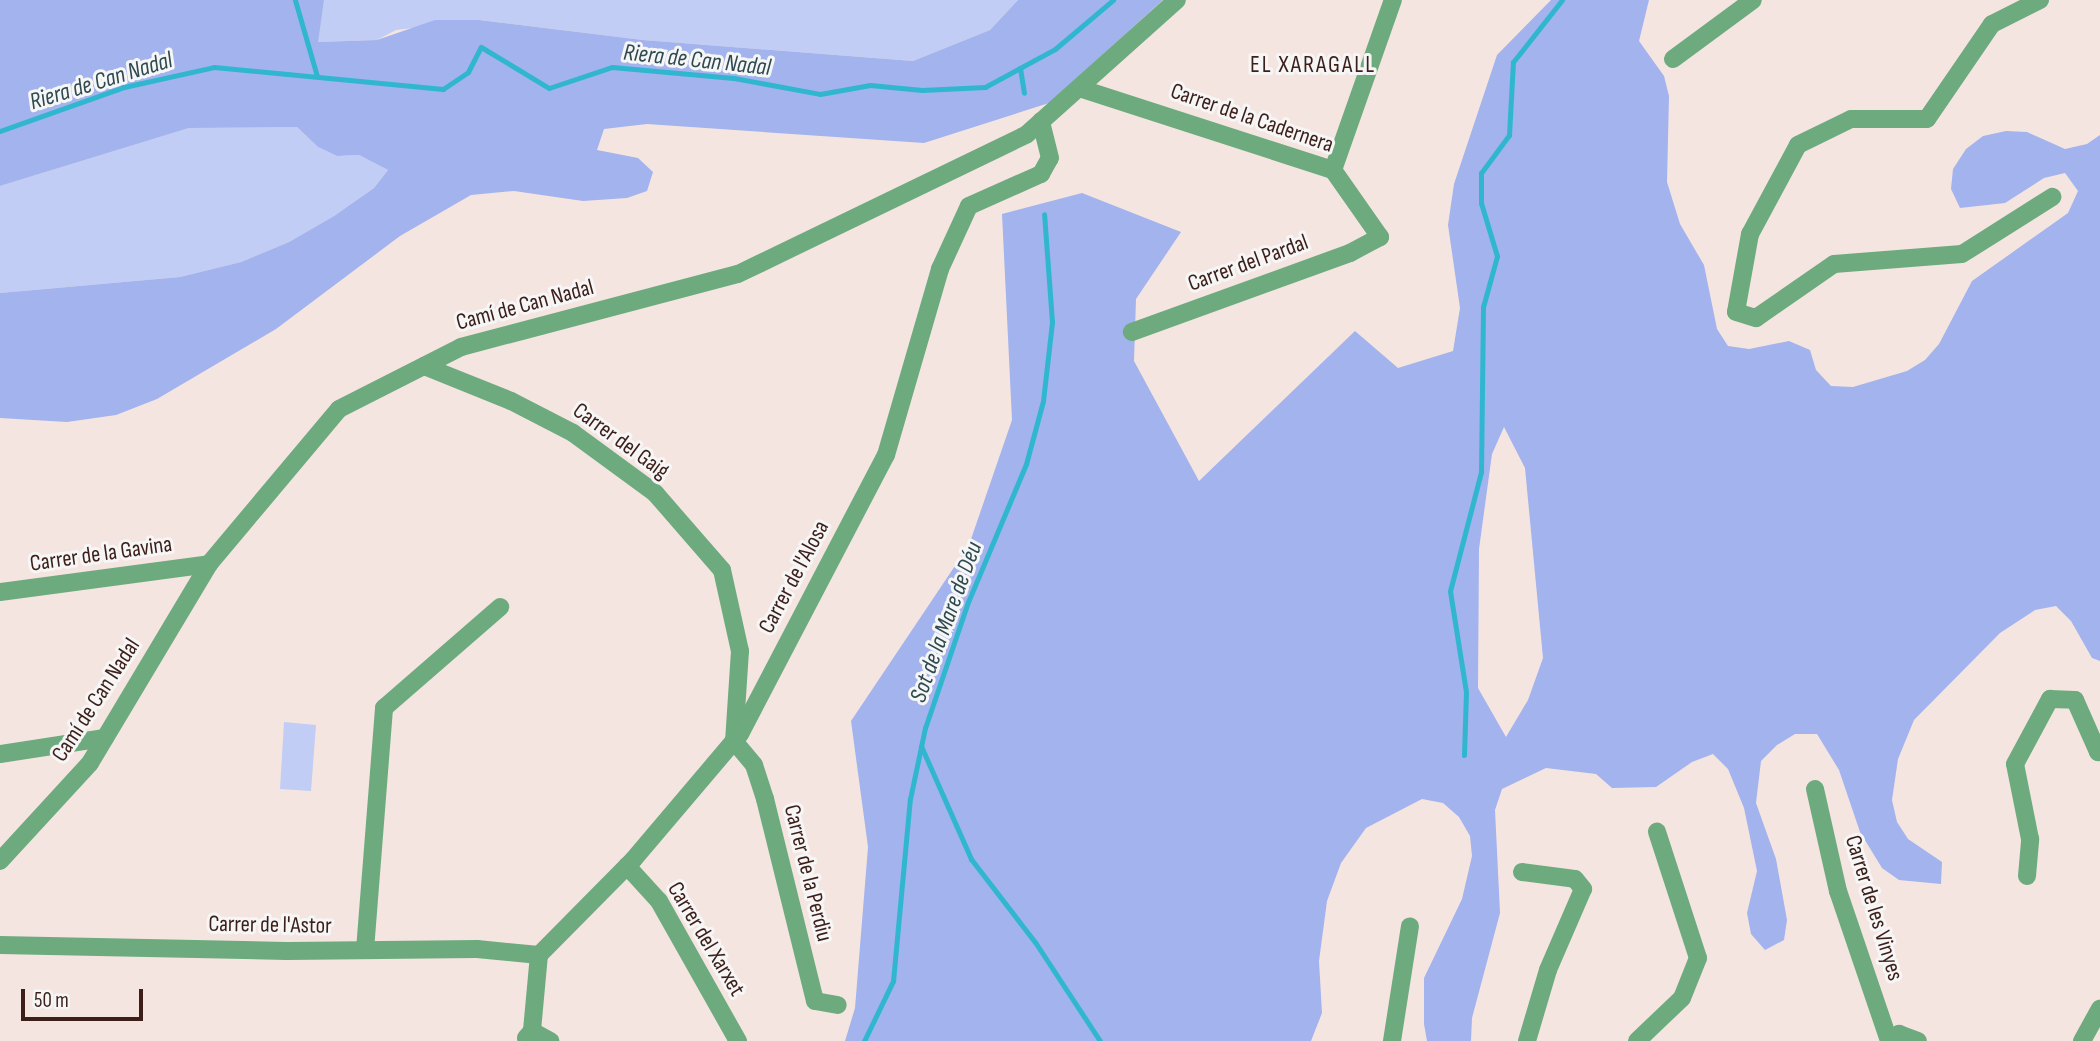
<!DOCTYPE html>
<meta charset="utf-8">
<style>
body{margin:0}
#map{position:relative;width:2100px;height:1041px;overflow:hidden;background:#f5e5e1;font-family:"Sofia Sans Condensed",sans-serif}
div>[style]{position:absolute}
.green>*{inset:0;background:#c1cdf4}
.forest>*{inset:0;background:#a2b3ed}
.stream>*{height:5px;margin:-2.5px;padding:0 2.5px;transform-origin:2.5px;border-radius:2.5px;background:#30b7cf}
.minor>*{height:18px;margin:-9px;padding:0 9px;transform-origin:9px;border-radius:9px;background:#6dab7f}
span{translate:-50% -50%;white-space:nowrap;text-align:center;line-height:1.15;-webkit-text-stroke:6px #f6f6f6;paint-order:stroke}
.street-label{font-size:23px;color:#3c1f19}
.water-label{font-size:24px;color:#2e4a50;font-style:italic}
.neighbourhood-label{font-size:24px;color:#3c1f19;letter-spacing:2px}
.scale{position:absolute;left:21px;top:989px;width:122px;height:32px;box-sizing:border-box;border:4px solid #3c1f19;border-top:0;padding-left:9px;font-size:21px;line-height:24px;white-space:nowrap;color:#3c1f19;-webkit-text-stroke:5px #f6f6f6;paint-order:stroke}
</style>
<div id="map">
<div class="green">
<div style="clip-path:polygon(324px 0,1018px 0,990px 30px,913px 61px,643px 40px,479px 20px,396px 30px,377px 40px,317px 42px)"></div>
<div style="clip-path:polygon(297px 127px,318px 147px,337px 156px,359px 155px,388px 170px,374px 188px,334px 216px,289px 242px,241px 262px,180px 277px,0 293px,0 186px,189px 128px)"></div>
<div style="clip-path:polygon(284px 722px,316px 725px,311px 791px,280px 789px)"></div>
</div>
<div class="forest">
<div style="clip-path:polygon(0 0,324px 0,318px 42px,377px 40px,435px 20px,479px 20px,643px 40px,913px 61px,990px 30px,1018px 0,1163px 0,1049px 103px,924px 143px,647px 124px,604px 129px,597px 150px,638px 158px,653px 172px,647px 191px,627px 198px,583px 201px,514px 191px,471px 195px,400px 236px,276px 329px,157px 399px,116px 415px,67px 422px,0 418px,0 293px,180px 277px,241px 262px,289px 242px,334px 216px,374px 188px,388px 170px,359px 155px,337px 156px,318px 147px,297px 127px,189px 128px,0 186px)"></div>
<div style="clip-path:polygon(evenodd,1551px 0,1649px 0,1639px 41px,1664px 76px,1669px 96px,1667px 182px,1680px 224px,1704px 265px,1717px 329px,1728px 346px,1749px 349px,1789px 341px,1810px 350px,1816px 370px,1831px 386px,1853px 387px,1907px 371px,1925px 360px,1939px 344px,1972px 281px,2068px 213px,2078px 191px,2065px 173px,2044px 178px,2005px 203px,1960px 208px,1951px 189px,1953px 169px,1966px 149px,1983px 136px,2006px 131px,2027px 132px,2065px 149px,2087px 144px,2100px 135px,2100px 661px,2092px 658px,2071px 621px,2056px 606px,2035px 610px,2000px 633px,1914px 720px,1898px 759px,1892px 800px,1897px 822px,1908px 839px,1942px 862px,1941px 884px,1899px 880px,1882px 868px,1860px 832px,1839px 770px,1817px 734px,1795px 734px,1777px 745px,1761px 761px,1756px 803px,1776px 859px,1787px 920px,1784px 940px,1765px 950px,1751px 934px,1747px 913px,1757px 871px,1744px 808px,1728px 769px,1713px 754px,1692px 762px,1656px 787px,1612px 788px,1596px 774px,1546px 768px,1502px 789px,1495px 810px,1500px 913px,1472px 1018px,1471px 1041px,1427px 1041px,1424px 1024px,1424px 978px,1462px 899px,1472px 856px,1470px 836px,1459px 817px,1443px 803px,1422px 799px,1366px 828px,1341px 863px,1327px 901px,1319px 961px,1322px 1013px,1311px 1041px,845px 1041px,855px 1008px,868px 847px,851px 721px,969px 545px,1012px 420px,1002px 214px,1082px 193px,1181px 232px,1136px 299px,1134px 361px,1199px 481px,1355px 331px,1398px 368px,1453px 351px,1460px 308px,1448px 225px,1454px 184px,1497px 55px,1551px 0,1504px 427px,1525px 468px,1543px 658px,1528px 700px,1506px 737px,1478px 688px,1479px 549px,1492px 454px,1504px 427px)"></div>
</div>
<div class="stream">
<div style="left:295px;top:0;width:79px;rotate:73.9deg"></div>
<div style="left:1020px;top:68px;width:25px;rotate:81deg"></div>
<div style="left:0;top:131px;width:132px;rotate:-19.5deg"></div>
<div style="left:124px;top:87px;width:92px;rotate:-12.5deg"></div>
<div style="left:214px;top:67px;width:230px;rotate:5.5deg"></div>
<div style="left:443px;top:89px;width:30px;rotate:-34deg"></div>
<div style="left:468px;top:72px;width:28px;rotate:-63deg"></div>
<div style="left:481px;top:47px;width:79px;rotate:31.1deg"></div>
<div style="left:549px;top:88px;width:66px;rotate:-18.4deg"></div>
<div style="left:612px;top:67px;width:122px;rotate:5.2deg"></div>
<div style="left:734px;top:78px;width:87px;rotate:10.5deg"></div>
<div style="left:820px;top:94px;width:51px;rotate:-10.2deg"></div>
<div style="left:870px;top:85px;width:52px;rotate:5.5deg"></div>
<div style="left:922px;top:90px;width:63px;rotate:-2.7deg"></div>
<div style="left:985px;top:87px;width:80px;rotate:-28.5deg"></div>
<div style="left:1055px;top:49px;width:76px;rotate:-40.2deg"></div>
<div style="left:921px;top:746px;width:124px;rotate:66.1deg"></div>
<div style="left:971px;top:859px;width:105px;rotate:52.4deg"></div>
<div style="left:1035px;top:942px;width:118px;rotate:56.7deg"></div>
<div style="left:1464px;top:755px;width:63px;rotate:-88.2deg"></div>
<div style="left:1466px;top:692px;width:102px;rotate:-99deg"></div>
<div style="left:1450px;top:591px;width:123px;rotate:-75.4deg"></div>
<div style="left:1481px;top:472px;width:165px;rotate:-89.3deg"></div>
<div style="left:1483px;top:307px;width:53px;rotate:-74.6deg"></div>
<div style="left:1497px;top:256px;width:55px;rotate:-106.8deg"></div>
<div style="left:1481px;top:203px;width:30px;rotate:-90deg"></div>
<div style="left:1481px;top:173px;width:47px;rotate:-53.6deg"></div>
<div style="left:1509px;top:135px;width:73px;rotate:-86.9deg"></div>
<div style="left:1513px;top:62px;width:79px;rotate:-51.7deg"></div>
<div style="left:864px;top:1041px;width:67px;rotate:-64.2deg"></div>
<div style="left:893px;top:981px;width:183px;rotate:-84.7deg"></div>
<div style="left:910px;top:799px;width:73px;rotate:-78.1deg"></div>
<div style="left:925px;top:728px;width:133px;rotate:-71.2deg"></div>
<div style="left:968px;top:602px;width:150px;rotate:-67.2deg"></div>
<div style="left:1026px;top:464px;width:65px;rotate:-74.9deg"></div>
<div style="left:1043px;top:401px;width:80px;rotate:-83.5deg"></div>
<div style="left:1052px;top:322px;width:108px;rotate:-94.2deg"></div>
</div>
<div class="minor">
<div style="left:2040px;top:0;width:54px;rotate:153.4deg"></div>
<div style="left:1992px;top:24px;width:115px;rotate:124.4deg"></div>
<div style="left:1927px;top:119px;width:76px;rotate:180deg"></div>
<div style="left:1851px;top:119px;width:59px;rotate:153.9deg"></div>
<div style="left:1798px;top:145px;width:101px;rotate:118.3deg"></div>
<div style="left:1750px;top:234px;width:79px;rotate:100.2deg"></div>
<div style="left:1736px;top:312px;width:21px;rotate:17deg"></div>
<div style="left:1756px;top:318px;width:95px;rotate:-34.7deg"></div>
<div style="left:1834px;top:264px;width:128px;rotate:-4.5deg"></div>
<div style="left:1962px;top:254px;width:107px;rotate:-32.3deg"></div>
<div style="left:1673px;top:59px;width:99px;rotate:-36.4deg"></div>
<div style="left:1079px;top:88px;width:267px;rotate:17.9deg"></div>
<div style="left:1333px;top:170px;width:82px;rotate:55deg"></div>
<div style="left:1380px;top:237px;width:34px;rotate:152deg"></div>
<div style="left:1350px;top:253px;width:232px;rotate:160.1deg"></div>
<div style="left:1333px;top:170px;width:180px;rotate:-70.6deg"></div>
<div style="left:424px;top:366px;width:94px;rotate:21.9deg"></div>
<div style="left:511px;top:401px;width:70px;rotate:27.3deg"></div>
<div style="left:573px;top:433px;width:102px;rotate:36.2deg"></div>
<div style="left:655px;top:493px;width:102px;rotate:49deg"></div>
<div style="left:722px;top:570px;width:83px;rotate:77.5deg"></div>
<div style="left:740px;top:651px;width:90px;rotate:93.8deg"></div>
<div style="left:734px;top:741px;width:31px;rotate:50deg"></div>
<div style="left:754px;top:765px;width:36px;rotate:72deg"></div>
<div style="left:765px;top:799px;width:208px;rotate:76.1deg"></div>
<div style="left:815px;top:1001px;width:23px;rotate:10deg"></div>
<div style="left:0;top:592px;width:211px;rotate:-7.6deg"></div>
<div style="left:0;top:754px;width:106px;rotate:-8.7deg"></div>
<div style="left:1815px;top:789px;width:105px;rotate:77.3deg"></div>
<div style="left:1838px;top:891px;width:158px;rotate:71.2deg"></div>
<div style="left:0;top:861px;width:133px;rotate:-47.4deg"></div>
<div style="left:90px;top:763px;width:232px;rotate:-59.1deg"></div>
<div style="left:209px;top:564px;width:202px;rotate:-50deg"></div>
<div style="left:339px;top:409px;width:137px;rotate:-26.9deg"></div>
<div style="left:461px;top:347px;width:286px;rotate:-14.8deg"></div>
<div style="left:738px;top:274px;width:321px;rotate:-25.8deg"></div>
<div style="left:1027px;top:134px;width:201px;rotate:-41.8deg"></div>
<div style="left:627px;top:866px;width:47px;rotate:47.6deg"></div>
<div style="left:659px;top:901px;width:161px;rotate:60.6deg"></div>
<div style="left:1522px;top:872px;width:53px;rotate:7.5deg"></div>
<div style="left:1575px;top:879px;width:13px;rotate:51deg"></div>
<div style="left:1583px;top:889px;width:88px;rotate:113.4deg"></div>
<div style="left:1548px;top:970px;width:74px;rotate:106.5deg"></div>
<div style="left:2027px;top:876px;width:37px;rotate:-85deg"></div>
<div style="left:2030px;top:839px;width:76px;rotate:-101.3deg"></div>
<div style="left:2015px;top:764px;width:74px;rotate:-61.7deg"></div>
<div style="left:2050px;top:699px;width:25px;rotate:2deg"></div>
<div style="left:2075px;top:700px;width:57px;rotate:66.1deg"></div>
<div style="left:2098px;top:752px;width:4px;rotate:-63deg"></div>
<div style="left:0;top:945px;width:287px;rotate:1.2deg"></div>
<div style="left:287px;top:951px;width:190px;rotate:-0.6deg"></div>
<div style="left:477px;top:949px;width:62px;rotate:5.5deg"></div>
<div style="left:365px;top:950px;width:243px;rotate:-85.5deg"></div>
<div style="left:384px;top:708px;width:154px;rotate:-41deg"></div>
<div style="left:526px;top:1038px;width:9px;rotate:-49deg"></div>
<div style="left:532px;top:1031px;width:21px;rotate:29deg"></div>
<div style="left:531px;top:1041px;width:86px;rotate:-84.7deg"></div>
<div style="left:539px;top:955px;width:134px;rotate:-45.3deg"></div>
<div style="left:633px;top:860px;width:165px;rotate:-49.7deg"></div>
<div style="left:740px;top:734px;width:315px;rotate:-62.4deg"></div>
<div style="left:886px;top:455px;width:194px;rotate:-73.8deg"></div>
<div style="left:940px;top:269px;width:69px;rotate:-65.3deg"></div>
<div style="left:969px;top:206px;width:79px;rotate:-24deg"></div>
<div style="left:1041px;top:174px;width:18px;rotate:-61deg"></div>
<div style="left:1050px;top:158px;width:38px;rotate:-104deg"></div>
<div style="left:1392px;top:1041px;width:116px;rotate:-81.1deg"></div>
<div style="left:1637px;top:1041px;width:62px;rotate:-43.7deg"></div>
<div style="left:1682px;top:998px;width:43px;rotate:-68.2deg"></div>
<div style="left:1698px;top:958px;width:133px;rotate:-108deg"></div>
<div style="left:1891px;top:1041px;width:11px;rotate:-41deg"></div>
<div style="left:1899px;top:1034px;width:20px;rotate:20deg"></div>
<div style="left:2082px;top:1041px;width:37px;rotate:-61deg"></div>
</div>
<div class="street-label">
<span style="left:1252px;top:118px;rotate:19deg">Carrer de la Cadernera</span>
<span style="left:1248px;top:263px;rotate:-20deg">Carrer del Pardal</span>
<span style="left:525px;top:305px;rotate:-15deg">Camí de Can Nadal</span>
<span style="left:621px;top:441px;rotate:36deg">Carrer del Gaig</span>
<span style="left:101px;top:554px;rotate:-8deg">Carrer de la Gavina</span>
<span style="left:794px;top:577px;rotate:-62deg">Carrer de l'Alosa</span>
<span style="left:96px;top:700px;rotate:-57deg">Camí de Can Nadal</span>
<span style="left:808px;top:873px;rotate:76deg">Carrer de la Perdiu</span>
<span style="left:1874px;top:908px;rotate:73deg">Carrer de les Vinyes</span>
<span style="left:270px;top:925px;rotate:1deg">Carrer de l'Astor</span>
<span style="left:706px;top:939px;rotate:59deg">Carrer del Xarxet</span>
</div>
<div class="water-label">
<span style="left:697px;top:60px;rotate:6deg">Riera de Can Nadal</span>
<span style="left:101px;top:81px;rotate:-17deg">Riera de Can Nadal</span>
<span style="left:946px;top:622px;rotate:-70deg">Sot de la Mare de Déu</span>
</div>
<div class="neighbourhood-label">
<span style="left:1313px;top:65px">EL XARAGALL</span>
</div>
<div class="scale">50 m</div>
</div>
